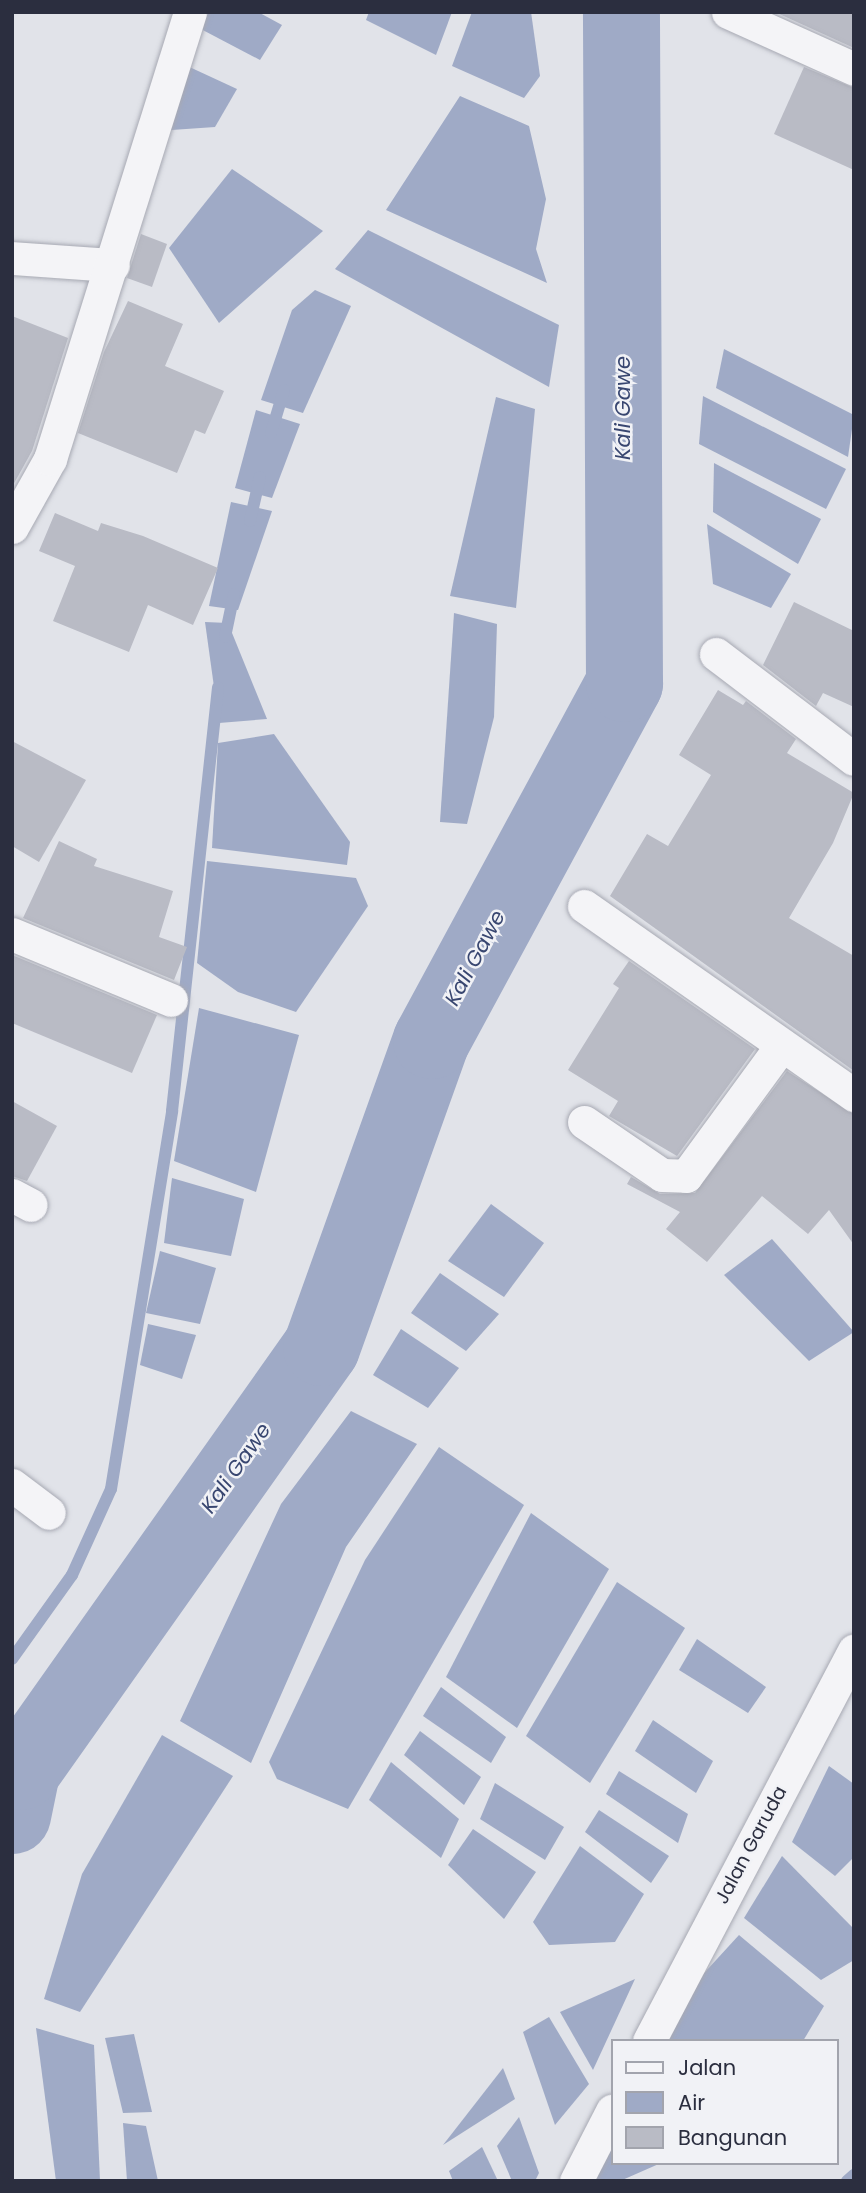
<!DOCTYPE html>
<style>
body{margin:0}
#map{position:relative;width:866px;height:2193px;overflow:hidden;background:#e1e3e9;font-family:Poppins,sans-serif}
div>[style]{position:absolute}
.water>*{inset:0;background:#9faac6}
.stream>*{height:12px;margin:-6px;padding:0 6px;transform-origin:6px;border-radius:6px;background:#9faac6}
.river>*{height:77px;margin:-38.5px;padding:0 38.5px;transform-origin:38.5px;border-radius:38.5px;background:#9faac6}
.building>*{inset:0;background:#b9bbc5}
.roads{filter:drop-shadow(0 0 2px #a7a9b3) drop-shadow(0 0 2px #a7a9b3)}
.minor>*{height:33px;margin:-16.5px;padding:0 16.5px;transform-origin:16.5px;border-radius:16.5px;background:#f4f4f7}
span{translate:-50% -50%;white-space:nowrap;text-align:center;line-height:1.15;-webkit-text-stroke:5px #f1f2f6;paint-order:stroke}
.street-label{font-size:19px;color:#2b2e3f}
.water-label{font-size:21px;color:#384670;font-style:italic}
.frame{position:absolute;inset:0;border:14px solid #2b2e3f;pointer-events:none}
.legend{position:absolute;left:611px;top:2039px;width:228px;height:126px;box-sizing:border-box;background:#f1f2f6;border:2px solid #a2a4ad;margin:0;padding:9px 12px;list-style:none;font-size:21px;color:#2b2e3f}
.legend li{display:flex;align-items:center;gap:14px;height:35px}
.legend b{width:35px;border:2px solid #a2a4ad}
</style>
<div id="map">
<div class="water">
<div style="clip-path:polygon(202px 12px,258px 12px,282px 25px,260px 60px,197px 27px)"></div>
<div style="clip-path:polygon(369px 12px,452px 12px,436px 55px,366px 20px)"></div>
<div style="clip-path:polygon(472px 12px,531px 12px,540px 76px,524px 98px,452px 66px)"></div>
<div style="clip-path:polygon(183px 64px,237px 89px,215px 127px,157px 131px)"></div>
<div style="clip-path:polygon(460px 96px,529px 126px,546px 199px,536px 249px,547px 283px,386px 210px)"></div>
<div style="clip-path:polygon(232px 169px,323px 231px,219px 323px,169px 248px)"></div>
<div style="clip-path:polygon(368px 230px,559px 325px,549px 387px,335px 269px)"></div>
<div style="clip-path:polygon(315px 290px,351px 306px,303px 413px,261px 400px,292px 310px)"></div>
<div style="clip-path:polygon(724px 349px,854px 415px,848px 457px,716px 388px)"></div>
<div style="clip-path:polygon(703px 396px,846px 469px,826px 509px,699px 444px)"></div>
<div style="clip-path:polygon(496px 397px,535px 409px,516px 608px,450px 596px)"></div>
<div style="clip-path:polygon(256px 410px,300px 424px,272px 498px,235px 488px)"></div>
<div style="clip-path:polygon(714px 463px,821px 519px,798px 564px,713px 512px)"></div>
<div style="clip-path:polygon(231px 502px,272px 511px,238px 610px,209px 606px)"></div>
<div style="clip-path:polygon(707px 524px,791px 574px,771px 608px,713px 584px)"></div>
<div style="clip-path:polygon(454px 613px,497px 624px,494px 717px,467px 824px,440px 822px)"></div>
<div style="clip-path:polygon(205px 622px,228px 623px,267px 719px,219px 723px)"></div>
<div style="clip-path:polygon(274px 734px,350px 842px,347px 865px,212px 848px,218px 743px)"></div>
<div style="clip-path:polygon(207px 861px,356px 878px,368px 906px,296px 1012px,238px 992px,197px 963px)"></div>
<div style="clip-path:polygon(199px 1008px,299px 1035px,256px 1192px,174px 1161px)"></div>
<div style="clip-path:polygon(172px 1178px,244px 1199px,231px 1256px,164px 1243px)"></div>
<div style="clip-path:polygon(491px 1204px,544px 1243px,504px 1297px,448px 1261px)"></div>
<div style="clip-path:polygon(772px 1239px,854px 1332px,809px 1361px,724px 1275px)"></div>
<div style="clip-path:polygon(160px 1251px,216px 1268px,200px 1324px,146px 1313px)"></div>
<div style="clip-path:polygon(440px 1273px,499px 1314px,466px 1351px,411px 1313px)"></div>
<div style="clip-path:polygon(148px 1324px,196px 1335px,182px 1379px,140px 1365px)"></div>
<div style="clip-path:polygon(401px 1329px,459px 1368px,428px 1408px,373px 1375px)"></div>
<div style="clip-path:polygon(351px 1411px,417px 1444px,346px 1547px,251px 1763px,180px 1721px,281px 1504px)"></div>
<div style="clip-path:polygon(439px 1447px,524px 1505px,348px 1809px,277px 1779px,269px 1762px,365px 1560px)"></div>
<div style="clip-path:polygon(531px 1513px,609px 1569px,517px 1728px,446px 1677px)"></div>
<div style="clip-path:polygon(617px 1582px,685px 1628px,590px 1783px,526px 1736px)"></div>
<div style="clip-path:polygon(697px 1639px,766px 1687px,748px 1713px,679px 1670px)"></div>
<div style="clip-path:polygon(441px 1687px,506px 1737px,491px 1763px,423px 1716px)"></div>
<div style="clip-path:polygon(653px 1720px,713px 1761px,696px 1793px,635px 1751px)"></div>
<div style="clip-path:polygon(420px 1731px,481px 1777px,464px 1805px,404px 1755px)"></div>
<div style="clip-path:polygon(162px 1735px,233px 1776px,80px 2012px,44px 1999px,82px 1874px)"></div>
<div style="clip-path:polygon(391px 1762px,459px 1819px,441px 1858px,369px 1800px)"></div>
<div style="clip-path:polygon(829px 1766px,854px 1784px,854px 1857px,835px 1876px,792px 1842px)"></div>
<div style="clip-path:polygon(619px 1771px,688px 1814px,678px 1843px,606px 1794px)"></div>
<div style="clip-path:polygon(495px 1783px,564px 1827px,545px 1860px,480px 1819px)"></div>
<div style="clip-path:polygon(599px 1810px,669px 1856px,651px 1883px,585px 1832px)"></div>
<div style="clip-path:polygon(473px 1829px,536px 1872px,504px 1919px,448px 1865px)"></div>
<div style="clip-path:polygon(580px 1846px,644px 1894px,615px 1942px,549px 1945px,533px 1922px)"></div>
<div style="clip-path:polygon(782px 1856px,854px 1929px,854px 1960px,821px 1980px,744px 1918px)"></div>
<div style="clip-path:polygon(739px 1935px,824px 2006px,803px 2041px,660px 2041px,684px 1995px)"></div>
<div style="clip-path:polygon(635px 1979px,593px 2070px,560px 2012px)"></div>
<div style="clip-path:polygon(549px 2017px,589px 2084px,555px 2125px,523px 2032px)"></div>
<div style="clip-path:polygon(36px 2028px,94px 2045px,100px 2181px,56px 2181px)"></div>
<div style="clip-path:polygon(134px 2034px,152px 2112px,123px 2113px,105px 2038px)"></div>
<div style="clip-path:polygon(503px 2068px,515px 2099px,443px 2145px)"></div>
<div style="clip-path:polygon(519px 2117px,539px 2173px,535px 2181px,512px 2181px,497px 2146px)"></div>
<div style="clip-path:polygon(123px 2123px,146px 2126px,158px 2181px,127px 2181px)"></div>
<div style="clip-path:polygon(612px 2133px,612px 2163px,661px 2163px,620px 2181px,590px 2181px)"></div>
<div style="clip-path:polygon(482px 2147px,498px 2181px,453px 2181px,449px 2171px)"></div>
</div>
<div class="stream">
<div style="left:271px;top:433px;width:45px;rotate:-73.2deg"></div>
<div style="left:250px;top:521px;width:45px;rotate:-77.2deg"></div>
<div style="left:225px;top:637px;width:44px;rotate:-78.2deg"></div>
<div style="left:12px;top:1659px;width:103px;rotate:-54.5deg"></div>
<div style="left:72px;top:1575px;width:94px;rotate:-65.6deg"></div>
<div style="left:111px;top:1489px;width:383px;rotate:-80.8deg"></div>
<div style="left:172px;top:1111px;width:426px;rotate:-83.8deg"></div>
<div style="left:847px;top:2181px;width:9px;rotate:-41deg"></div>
</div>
<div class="river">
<div style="left:12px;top:1815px;width:45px;rotate:-78.4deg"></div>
<div style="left:21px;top:1771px;width:519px;rotate:-54.72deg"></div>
<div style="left:321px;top:1347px;width:326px;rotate:-70.3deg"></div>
<div style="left:431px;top:1040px;width:406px;rotate:-61.6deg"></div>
<div style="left:624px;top:683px;width:671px;rotate:-90.26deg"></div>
</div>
<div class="building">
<div style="clip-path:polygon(775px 12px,854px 12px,854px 48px)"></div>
<div style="clip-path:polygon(804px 67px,854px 88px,854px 170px,774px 134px)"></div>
<div style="clip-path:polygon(141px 234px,167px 244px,152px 287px,127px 278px)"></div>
<div style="clip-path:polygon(128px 301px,183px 324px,165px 366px,224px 391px,205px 434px,195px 430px,177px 473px,78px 433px,104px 352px)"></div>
<div style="clip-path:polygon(12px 316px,68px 338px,32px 451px,12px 487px)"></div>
<div style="clip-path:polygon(55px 513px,98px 531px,101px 523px,143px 536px,218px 568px,193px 625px,148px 605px,129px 652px,53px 621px,75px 566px,39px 551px)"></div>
<div style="clip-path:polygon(794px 602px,854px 631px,854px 707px,823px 693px,816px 706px,763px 665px)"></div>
<div style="clip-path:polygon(718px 690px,743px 705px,746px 701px,796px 739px,787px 753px,854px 793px,833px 843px,789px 918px,854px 956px,854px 1071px,610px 896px,647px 834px,668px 846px,711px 775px,679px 755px)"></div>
<div style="clip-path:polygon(12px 741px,86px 780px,39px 862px,12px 846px)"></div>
<div style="clip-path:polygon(59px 841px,97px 859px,94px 866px,173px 891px,159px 937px,187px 947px,174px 980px,23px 918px)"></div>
<div style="clip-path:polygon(12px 955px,157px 1015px,132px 1073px,12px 1023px)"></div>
<div style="clip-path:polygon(629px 961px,755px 1049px,677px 1156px,609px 1116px,618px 1101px,568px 1070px,619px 988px,613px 984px)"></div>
<div style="clip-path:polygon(787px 1071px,854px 1114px,854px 1245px,829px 1210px,808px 1234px,762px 1196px,707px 1262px,666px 1229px,680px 1212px,627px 1184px,631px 1177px,660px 1194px,695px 1193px)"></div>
<div style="clip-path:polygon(12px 1101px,57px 1126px,27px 1181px,12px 1176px)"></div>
</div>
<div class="roads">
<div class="minor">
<div style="left:728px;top:12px;width:138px;rotate:24.3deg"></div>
<div style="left:12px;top:258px;width:101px;rotate:4deg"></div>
<div style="left:12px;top:527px;width:78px;rotate:-60.8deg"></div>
<div style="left:50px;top:459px;width:468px;rotate:-72.6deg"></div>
<div style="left:716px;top:654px;width:173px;rotate:37.3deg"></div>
<div style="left:584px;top:906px;width:330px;rotate:35deg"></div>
<div style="left:12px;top:934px;width:172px;rotate:22.5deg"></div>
<div style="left:584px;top:1122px;width:94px;rotate:34.2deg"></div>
<div style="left:662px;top:1175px;width:24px;rotate:2deg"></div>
<div style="left:686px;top:1176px;width:162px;rotate:-53.8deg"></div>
<div style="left:12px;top:1195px;width:21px;rotate:28deg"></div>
<div style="left:12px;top:1485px;width:46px;rotate:37.1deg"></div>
<div style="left:649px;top:2041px;width:441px;rotate:-62.3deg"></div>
<div style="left:576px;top:2181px;width:79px;rotate:-62.8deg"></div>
</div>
</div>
<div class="street-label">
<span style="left:751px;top:1845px;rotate:-62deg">Jalan Garuda</span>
</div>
<div class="water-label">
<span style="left:623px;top:408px;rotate:-90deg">Kali Gawe</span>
<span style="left:475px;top:958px;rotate:-62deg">Kali Gawe</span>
<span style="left:236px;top:1468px;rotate:-55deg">Kali Gawe</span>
</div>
<div class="frame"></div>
<ul class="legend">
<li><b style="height:9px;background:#f4f4f7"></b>Jalan</li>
<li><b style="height:19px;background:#9faac6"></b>Air</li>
<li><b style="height:19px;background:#b9bbc5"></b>Bangunan</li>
</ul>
</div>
